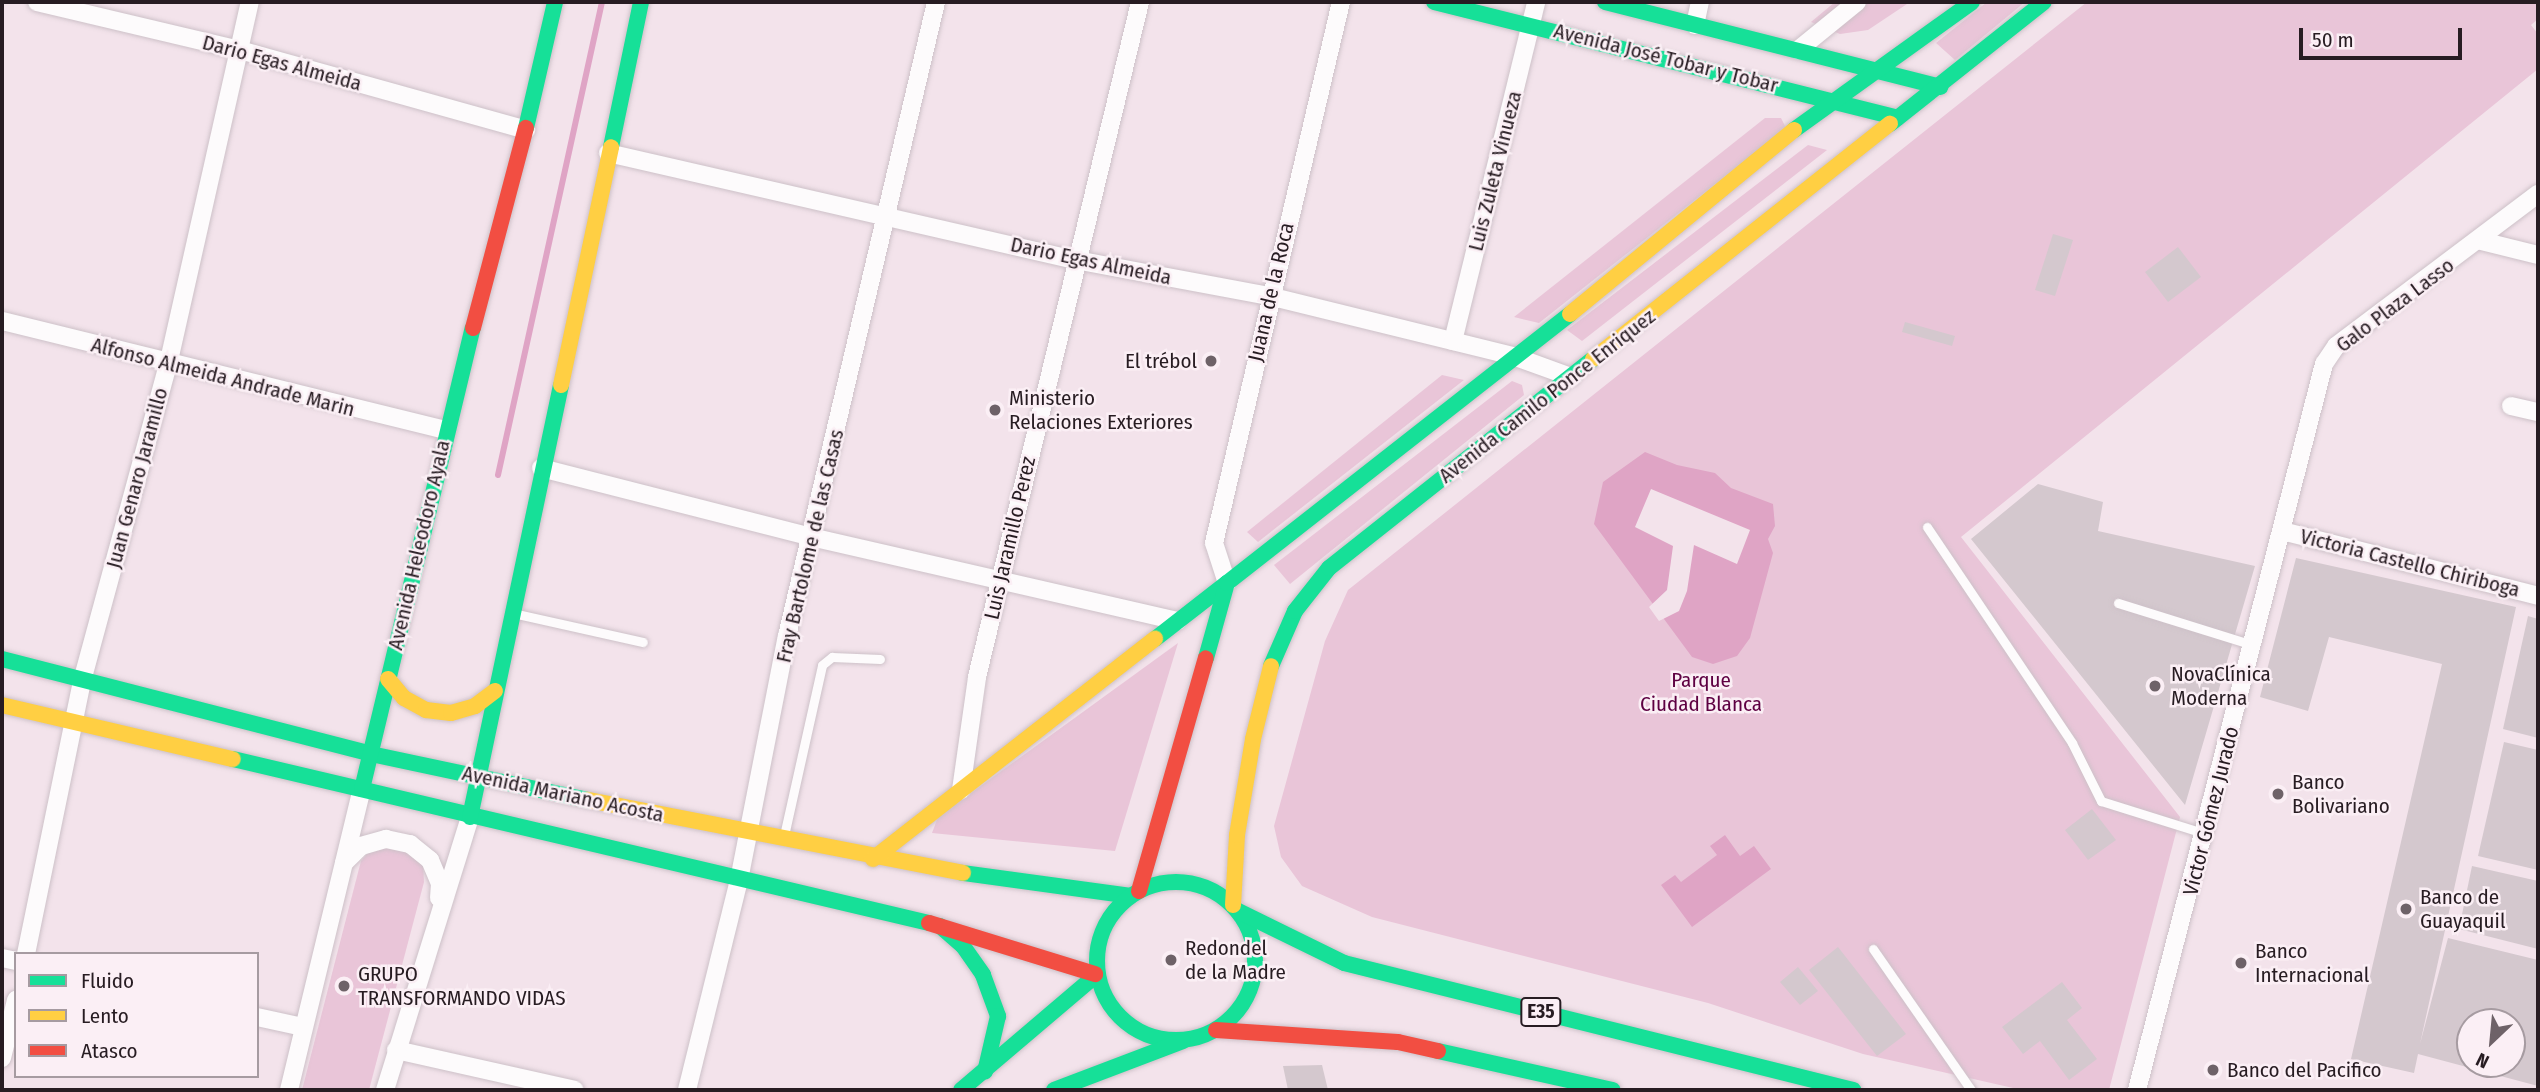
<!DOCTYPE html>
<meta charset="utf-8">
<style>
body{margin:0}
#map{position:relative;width:2540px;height:1092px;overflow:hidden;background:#f3e3eb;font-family:"Fira Sans Condensed",sans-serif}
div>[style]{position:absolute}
.green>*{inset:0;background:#e9c5d8}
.water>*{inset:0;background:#dfa4c5}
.pier>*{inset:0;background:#f3e3eb}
.stream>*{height:6px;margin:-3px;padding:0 3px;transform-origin:3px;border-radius:3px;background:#dfa4c5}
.building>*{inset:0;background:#d4c8ce}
.roads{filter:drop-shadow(0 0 2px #cdc1c8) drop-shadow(0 0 2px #cdc1c8)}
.lane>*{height:9px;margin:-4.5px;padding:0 4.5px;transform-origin:4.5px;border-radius:4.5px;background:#fdfbfc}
.street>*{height:18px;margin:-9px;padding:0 9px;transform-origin:9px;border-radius:9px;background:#fdfbfc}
.fast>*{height:16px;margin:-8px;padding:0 8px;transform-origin:8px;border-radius:8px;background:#16e098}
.fast>.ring{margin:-8px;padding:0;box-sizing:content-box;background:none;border:16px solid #16e098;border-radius:50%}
.slow>*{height:16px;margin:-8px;padding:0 8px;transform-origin:8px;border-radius:8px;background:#ffcf43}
.jam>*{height:16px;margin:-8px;padding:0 8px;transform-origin:8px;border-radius:8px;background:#f24e42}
.dots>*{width:19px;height:19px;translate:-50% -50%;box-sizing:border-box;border:4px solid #fbeff5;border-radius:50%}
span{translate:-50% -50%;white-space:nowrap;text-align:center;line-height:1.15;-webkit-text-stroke:5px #fbeff5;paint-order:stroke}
.shield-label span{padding:2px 5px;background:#fbeff5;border:2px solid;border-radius:5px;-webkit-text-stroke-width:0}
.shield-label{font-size:19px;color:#271c22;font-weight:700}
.street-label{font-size:21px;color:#271c22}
.poi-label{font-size:21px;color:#271c22}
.right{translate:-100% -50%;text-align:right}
.left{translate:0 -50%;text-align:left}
.park-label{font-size:21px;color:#5e0042}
.frame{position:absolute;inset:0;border:4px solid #271c22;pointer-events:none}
.legend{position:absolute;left:14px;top:952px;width:245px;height:126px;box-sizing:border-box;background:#fbeff5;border:2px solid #a69ba1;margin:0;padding:9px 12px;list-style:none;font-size:21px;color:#271c22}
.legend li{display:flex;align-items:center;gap:14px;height:35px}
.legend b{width:35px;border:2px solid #a69ba1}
.north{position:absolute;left:2456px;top:1008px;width:70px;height:70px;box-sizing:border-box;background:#fbeff5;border:2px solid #a69ba1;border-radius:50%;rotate:206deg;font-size:19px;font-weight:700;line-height:28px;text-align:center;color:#271c22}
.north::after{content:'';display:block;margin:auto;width:24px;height:32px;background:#6e6268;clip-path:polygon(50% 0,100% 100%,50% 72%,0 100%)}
.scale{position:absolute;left:2299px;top:28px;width:163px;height:32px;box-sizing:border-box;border:4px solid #271c22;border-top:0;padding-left:9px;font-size:21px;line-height:24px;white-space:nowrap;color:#271c22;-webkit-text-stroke:5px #fbeff5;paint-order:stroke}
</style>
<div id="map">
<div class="green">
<div style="clip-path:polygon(1835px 2px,1910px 2px,1868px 30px,1840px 34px,1811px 22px)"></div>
<div style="clip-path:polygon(1987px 2px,2025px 2px,1955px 60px,1936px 43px)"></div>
<div style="clip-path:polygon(2087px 2px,2538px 2px,2538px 19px,2531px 25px,2538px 34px,2538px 69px,1961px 537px,2180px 817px,2109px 1090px,2022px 1090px,1863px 1054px,1708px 1003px,1372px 917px,1302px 886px,1281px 857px,1274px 826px,1325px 641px,1348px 590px)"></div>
<div style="clip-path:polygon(1765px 118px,1781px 118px,1786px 128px,1539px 323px,1514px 317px)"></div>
<div style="clip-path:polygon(1808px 145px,1827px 150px,1582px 341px,1567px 330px)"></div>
<div style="clip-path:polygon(1442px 375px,1464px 380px,1258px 542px,1247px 532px)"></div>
<div style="clip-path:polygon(1512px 381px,1522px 385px,1524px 395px,1290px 584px,1274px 565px)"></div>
<div style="clip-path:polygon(1178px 643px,1115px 851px,932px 833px,938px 817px)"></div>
<div style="clip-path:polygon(399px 845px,423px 862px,424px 882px,369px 1090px,302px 1090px,361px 861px,370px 851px)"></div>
</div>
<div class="water">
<div style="clip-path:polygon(1645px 452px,1677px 465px,1715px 473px,1731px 488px,1773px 504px,1775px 526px,1768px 539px,1773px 553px,1750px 638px,1737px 656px,1713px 664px,1692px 657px,1594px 524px,1603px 482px)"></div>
<div style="clip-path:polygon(1725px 835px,1740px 856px,1754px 846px,1771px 869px,1692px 927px,1661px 885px,1675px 875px,1681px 882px,1717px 855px,1710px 846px)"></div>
</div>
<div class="pier">
<div style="clip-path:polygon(1651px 489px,1750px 530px,1737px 564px,1694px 545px,1687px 591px,1679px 611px,1659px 621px,1649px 607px,1667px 590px,1673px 546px,1635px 527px)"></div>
</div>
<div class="stream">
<div style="left:498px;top:475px;width:484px;rotate:-77.6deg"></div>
</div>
<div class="building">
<div style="clip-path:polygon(2053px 234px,2073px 240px,2055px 296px,2035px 290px)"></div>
<div style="clip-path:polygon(2178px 247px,2201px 277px,2168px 302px,2145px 272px)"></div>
<div style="clip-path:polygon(1905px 322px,1955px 336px,1952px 346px,1902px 332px)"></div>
<div style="clip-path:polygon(2038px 484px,2103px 502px,2098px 531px,2255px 566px,2185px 805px,1971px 539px)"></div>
<div style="clip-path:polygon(evenodd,2296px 558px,2516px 607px,2420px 1044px,2448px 938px,2538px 960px,2538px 1086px,2418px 1054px,2414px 1073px,2351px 1059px,2442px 664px,2329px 637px,2308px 711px,2260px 697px,2296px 558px,2470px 1022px,2512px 1022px,2512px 1064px,2470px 1064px,2470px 1022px)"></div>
<div style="clip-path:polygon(2528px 616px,2538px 619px,2538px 738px,2503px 729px)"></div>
<div style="clip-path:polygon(2504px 742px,2538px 750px,2538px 870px,2478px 856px)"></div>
<div style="clip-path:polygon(2092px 809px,2116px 840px,2088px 860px,2065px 830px)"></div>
<div style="clip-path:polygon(2472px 866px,2538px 881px,2538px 949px,2459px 929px)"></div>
<div style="clip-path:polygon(1838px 947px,1906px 1034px,1877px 1056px,1809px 970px)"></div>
<div style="clip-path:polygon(1798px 967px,1818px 991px,1800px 1005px,1780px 982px)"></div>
<div style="clip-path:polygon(2062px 982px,2082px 1008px,2067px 1020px,2097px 1059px,2069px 1080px,2040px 1041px,2023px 1054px,2002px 1027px)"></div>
<div style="clip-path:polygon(1322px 1065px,1328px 1090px,1288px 1090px,1283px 1066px)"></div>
</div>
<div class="roads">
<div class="lane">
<div style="left:1927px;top:527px;width:260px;rotate:56.1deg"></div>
<div style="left:2072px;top:743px;width:65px;rotate:63.4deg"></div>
<div style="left:2101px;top:801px;width:107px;rotate:17.4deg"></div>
<div style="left:2118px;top:603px;width:141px;rotate:17.3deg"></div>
<div style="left:513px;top:613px;width:133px;rotate:12.6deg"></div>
<div style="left:783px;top:840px;width:179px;rotate:-77.4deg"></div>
<div style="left:822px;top:665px;width:13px;rotate:-39deg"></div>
<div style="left:832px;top:657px;width:48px;rotate:2.4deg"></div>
<div style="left:1873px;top:949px;width:172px;rotate:55.2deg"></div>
</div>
<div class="street">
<div style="left:37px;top:2px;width:209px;rotate:13.3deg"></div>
<div style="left:240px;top:50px;width:297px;rotate:15.6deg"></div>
<div style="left:1695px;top:25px;width:24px;rotate:-78deg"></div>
<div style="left:1798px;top:50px;width:76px;rotate:-39.1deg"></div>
<div style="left:608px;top:153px;width:480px;rotate:12.9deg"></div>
<div style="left:1076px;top:260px;width:196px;rotate:10.6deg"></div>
<div style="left:1269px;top:296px;width:251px;rotate:13.8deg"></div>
<div style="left:1513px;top:356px;width:62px;rotate:19.9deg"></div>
<div style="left:2481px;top:241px;width:59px;rotate:13.8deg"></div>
<div style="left:2px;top:321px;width:456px;rotate:13.8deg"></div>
<div style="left:1453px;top:341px;width:349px;rotate:-76.2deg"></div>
<div style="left:2511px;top:406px;width:28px;rotate:13deg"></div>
<div style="left:541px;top:468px;width:279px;rotate:14.3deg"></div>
<div style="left:811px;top:537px;width:376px;rotate:12.9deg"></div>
<div style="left:2282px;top:531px;width:264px;rotate:14.2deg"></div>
<div style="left:1227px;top:583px;width:42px;rotate:-108deg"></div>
<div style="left:1214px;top:543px;width:556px;rotate:-76.79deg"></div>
<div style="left:961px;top:790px;width:114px;rotate:-81.9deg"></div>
<div style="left:977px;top:677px;width:694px;rotate:-76.42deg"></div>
<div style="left:344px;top:863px;width:24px;rotate:-45deg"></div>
<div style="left:361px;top:846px;width:26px;rotate:-16deg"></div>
<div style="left:386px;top:839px;width:25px;rotate:12deg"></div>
<div style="left:410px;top:844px;width:26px;rotate:39deg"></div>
<div style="left:430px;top:860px;width:26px;rotate:67deg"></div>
<div style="left:440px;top:884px;width:14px;rotate:94deg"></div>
<div style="left:26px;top:954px;width:279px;rotate:-78.4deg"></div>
<div style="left:82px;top:681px;width:327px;rotate:-74.8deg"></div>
<div style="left:168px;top:365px;width:372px;rotate:-77.3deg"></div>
<div style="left:2px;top:958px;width:14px;rotate:12deg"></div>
<div style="left:257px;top:1017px;width:47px;rotate:12.3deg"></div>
<div style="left:396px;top:1050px;width:183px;rotate:12.6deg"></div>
<div style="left:2px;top:1058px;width:60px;rotate:-76.4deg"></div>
<div style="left:289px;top:1090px;width:310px;rotate:-76.4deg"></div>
<div style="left:385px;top:1090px;width:286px;rotate:-72.7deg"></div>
<div style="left:687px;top:1090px;width:216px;rotate:-76.1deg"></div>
<div style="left:739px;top:880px;width:249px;rotate:-78.9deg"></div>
<div style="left:787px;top:636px;width:651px;rotate:-76.77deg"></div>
<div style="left:2137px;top:1090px;width:750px;rotate:-75.56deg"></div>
<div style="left:2324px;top:364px;width:22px;rotate:-56deg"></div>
<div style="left:2336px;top:346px;width:253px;rotate:-37deg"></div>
</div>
<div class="fast">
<div style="left:1434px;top:2px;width:478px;rotate:14deg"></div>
<div style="left:1605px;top:2px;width:346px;rotate:14.2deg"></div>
<div style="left:1890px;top:124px;width:196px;rotate:-38.4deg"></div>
<div style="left:526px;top:128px;width:129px;rotate:-77deg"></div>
<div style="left:1794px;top:130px;width:219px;rotate:-35.7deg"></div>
<div style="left:611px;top:147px;width:148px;rotate:-78.3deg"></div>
<div style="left:1155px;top:639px;width:91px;rotate:-37.9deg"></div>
<div style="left:1206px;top:658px;width:78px;rotate:-74.4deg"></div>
<div style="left:1227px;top:583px;width:436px;rotate:-38.1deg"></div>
<div style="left:2px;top:659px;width:381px;rotate:14.4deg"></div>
<div style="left:371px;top:754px;width:222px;rotate:12deg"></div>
<div style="left:1271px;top:666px;width:60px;rotate:-66.4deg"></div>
<div style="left:1295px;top:611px;width:55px;rotate:-51.7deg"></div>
<div style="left:1329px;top:568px;width:337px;rotate:-38.4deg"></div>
<div style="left:233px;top:759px;width:715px;rotate:13.26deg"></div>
<div style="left:362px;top:789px;width:474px;rotate:-76.5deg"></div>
<div style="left:470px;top:817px;width:441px;rotate:-78.1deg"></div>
<div style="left:963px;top:873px;width:169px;rotate:7.8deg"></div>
<div class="ring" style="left:1097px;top:882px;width:142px;height:142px"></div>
<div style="left:1238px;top:911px;width:118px;rotate:26.1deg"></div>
<div style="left:1344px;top:963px;width:525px;rotate:14.01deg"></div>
<div style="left:940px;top:926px;width:30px;rotate:41deg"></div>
<div style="left:963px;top:946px;width:35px;rotate:55deg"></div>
<div style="left:983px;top:975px;width:44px;rotate:69.9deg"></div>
<div style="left:998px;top:1016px;width:57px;rotate:103.1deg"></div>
<div style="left:1438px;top:1051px;width:179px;rotate:12.6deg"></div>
<div style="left:961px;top:1090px;width:177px;rotate:-40.4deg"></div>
<div style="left:1054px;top:1090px;width:138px;rotate:-20.8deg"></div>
</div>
<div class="slow">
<div style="left:1570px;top:314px;width:290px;rotate:-39.4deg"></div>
<div style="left:1593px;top:359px;width:379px;rotate:-38.4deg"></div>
<div style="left:561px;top:385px;width:243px;rotate:-78.1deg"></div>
<div style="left:388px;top:679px;width:25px;rotate:50deg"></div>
<div style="left:404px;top:698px;width:25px;rotate:29deg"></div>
<div style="left:426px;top:710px;width:25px;rotate:7deg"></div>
<div style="left:451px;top:713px;width:25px;rotate:-16deg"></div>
<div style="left:475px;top:706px;width:25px;rotate:-37deg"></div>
<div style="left:2px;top:705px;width:237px;rotate:13.2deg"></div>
<div style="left:588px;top:800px;width:382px;rotate:11deg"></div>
<div style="left:873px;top:859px;width:358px;rotate:-38deg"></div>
<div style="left:1233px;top:905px;width:70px;rotate:-86.7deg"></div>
<div style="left:1237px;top:835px;width:97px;rotate:-80.5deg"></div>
<div style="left:1253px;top:739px;width:75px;rotate:-76.1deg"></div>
</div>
<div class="jam">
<div style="left:473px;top:328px;width:207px;rotate:-75.2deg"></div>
<div style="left:1139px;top:891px;width:242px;rotate:-74deg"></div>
<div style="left:929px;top:923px;width:174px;rotate:17.1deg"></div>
<div style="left:1216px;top:1030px;width:182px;rotate:3.8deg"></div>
<div style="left:1398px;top:1042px;width:41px;rotate:12.7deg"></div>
</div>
</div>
<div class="dots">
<div style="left:1211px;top:361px;background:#6e6268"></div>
<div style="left:995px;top:410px;background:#6e6268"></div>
<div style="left:2155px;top:686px;background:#6e6268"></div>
<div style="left:2278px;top:794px;background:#6e6268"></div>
<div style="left:2406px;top:909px;background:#6e6268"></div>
<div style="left:1171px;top:960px;background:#6e6268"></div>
<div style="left:2241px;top:963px;background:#6e6268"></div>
<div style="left:344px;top:986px;background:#6e6268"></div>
<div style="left:2213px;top:1070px;background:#6e6268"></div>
</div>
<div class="shield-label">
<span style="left:1541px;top:1012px">E35</span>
</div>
<div class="street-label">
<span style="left:1666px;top:58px;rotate:14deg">Avenida José Tobar y Tobar</span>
<span style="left:282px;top:63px;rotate:15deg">Dario Egas Almeida</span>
<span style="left:1495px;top:171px;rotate:-76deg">Luis Zuleta Vinueza</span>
<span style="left:1091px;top:261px;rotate:12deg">Dario Egas Almeida</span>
<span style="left:1271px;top:292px;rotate:-77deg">Juana de la Roca</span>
<span style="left:2395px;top:305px;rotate:-37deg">Galo Plaza Lasso</span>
<span style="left:223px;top:377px;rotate:14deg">Alfonso Almeida Andrade Marin</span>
<span style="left:1547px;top:396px;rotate:-38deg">Avenida Camilo Ponce Enriquez</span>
<span style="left:137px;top:478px;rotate:-75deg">Juan Genaro Jaramillo</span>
<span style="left:1010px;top:538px;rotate:-77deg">Luis Jaramillo Perez</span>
<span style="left:419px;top:545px;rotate:-77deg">Avenida Heleodoro Ayala</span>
<span style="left:810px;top:546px;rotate:-77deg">Fray Bartolome de las Casas</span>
<span style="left:2410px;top:563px;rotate:14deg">Victoria Castello Chiriboga</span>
<span style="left:563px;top:794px;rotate:12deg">Avenida Mariano Acosta</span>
<span style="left:2211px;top:811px;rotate:-76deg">Victor Gómez Jurado</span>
</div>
<div class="poi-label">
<span class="right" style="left:1197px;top:361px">El trébol</span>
<span class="left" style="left:1009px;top:410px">Ministerio<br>Relaciones Exteriores</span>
<span class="left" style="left:2171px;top:686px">NovaClínica<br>Moderna</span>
<span class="left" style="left:2292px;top:794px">Banco<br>Bolivariano</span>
<span class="left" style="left:2420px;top:909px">Banco de<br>Guayaquil</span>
<span class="left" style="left:1185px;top:960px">Redondel<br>de la Madre</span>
<span class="left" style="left:2255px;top:963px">Banco<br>Internacional</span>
<span class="left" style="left:358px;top:986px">GRUPO<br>TRANSFORMANDO VIDAS</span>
<span class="left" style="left:2227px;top:1070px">Banco del Pacifico</span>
</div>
<div class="park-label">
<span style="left:1701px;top:692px">Parque<br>Ciudad Blanca</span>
</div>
<div class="frame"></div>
<ul class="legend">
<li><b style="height:9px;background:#16e098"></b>Fluido</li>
<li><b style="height:9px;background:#ffcf43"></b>Lento</li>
<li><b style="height:9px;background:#f24e42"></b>Atasco</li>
</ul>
<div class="north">N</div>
<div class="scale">50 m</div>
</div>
